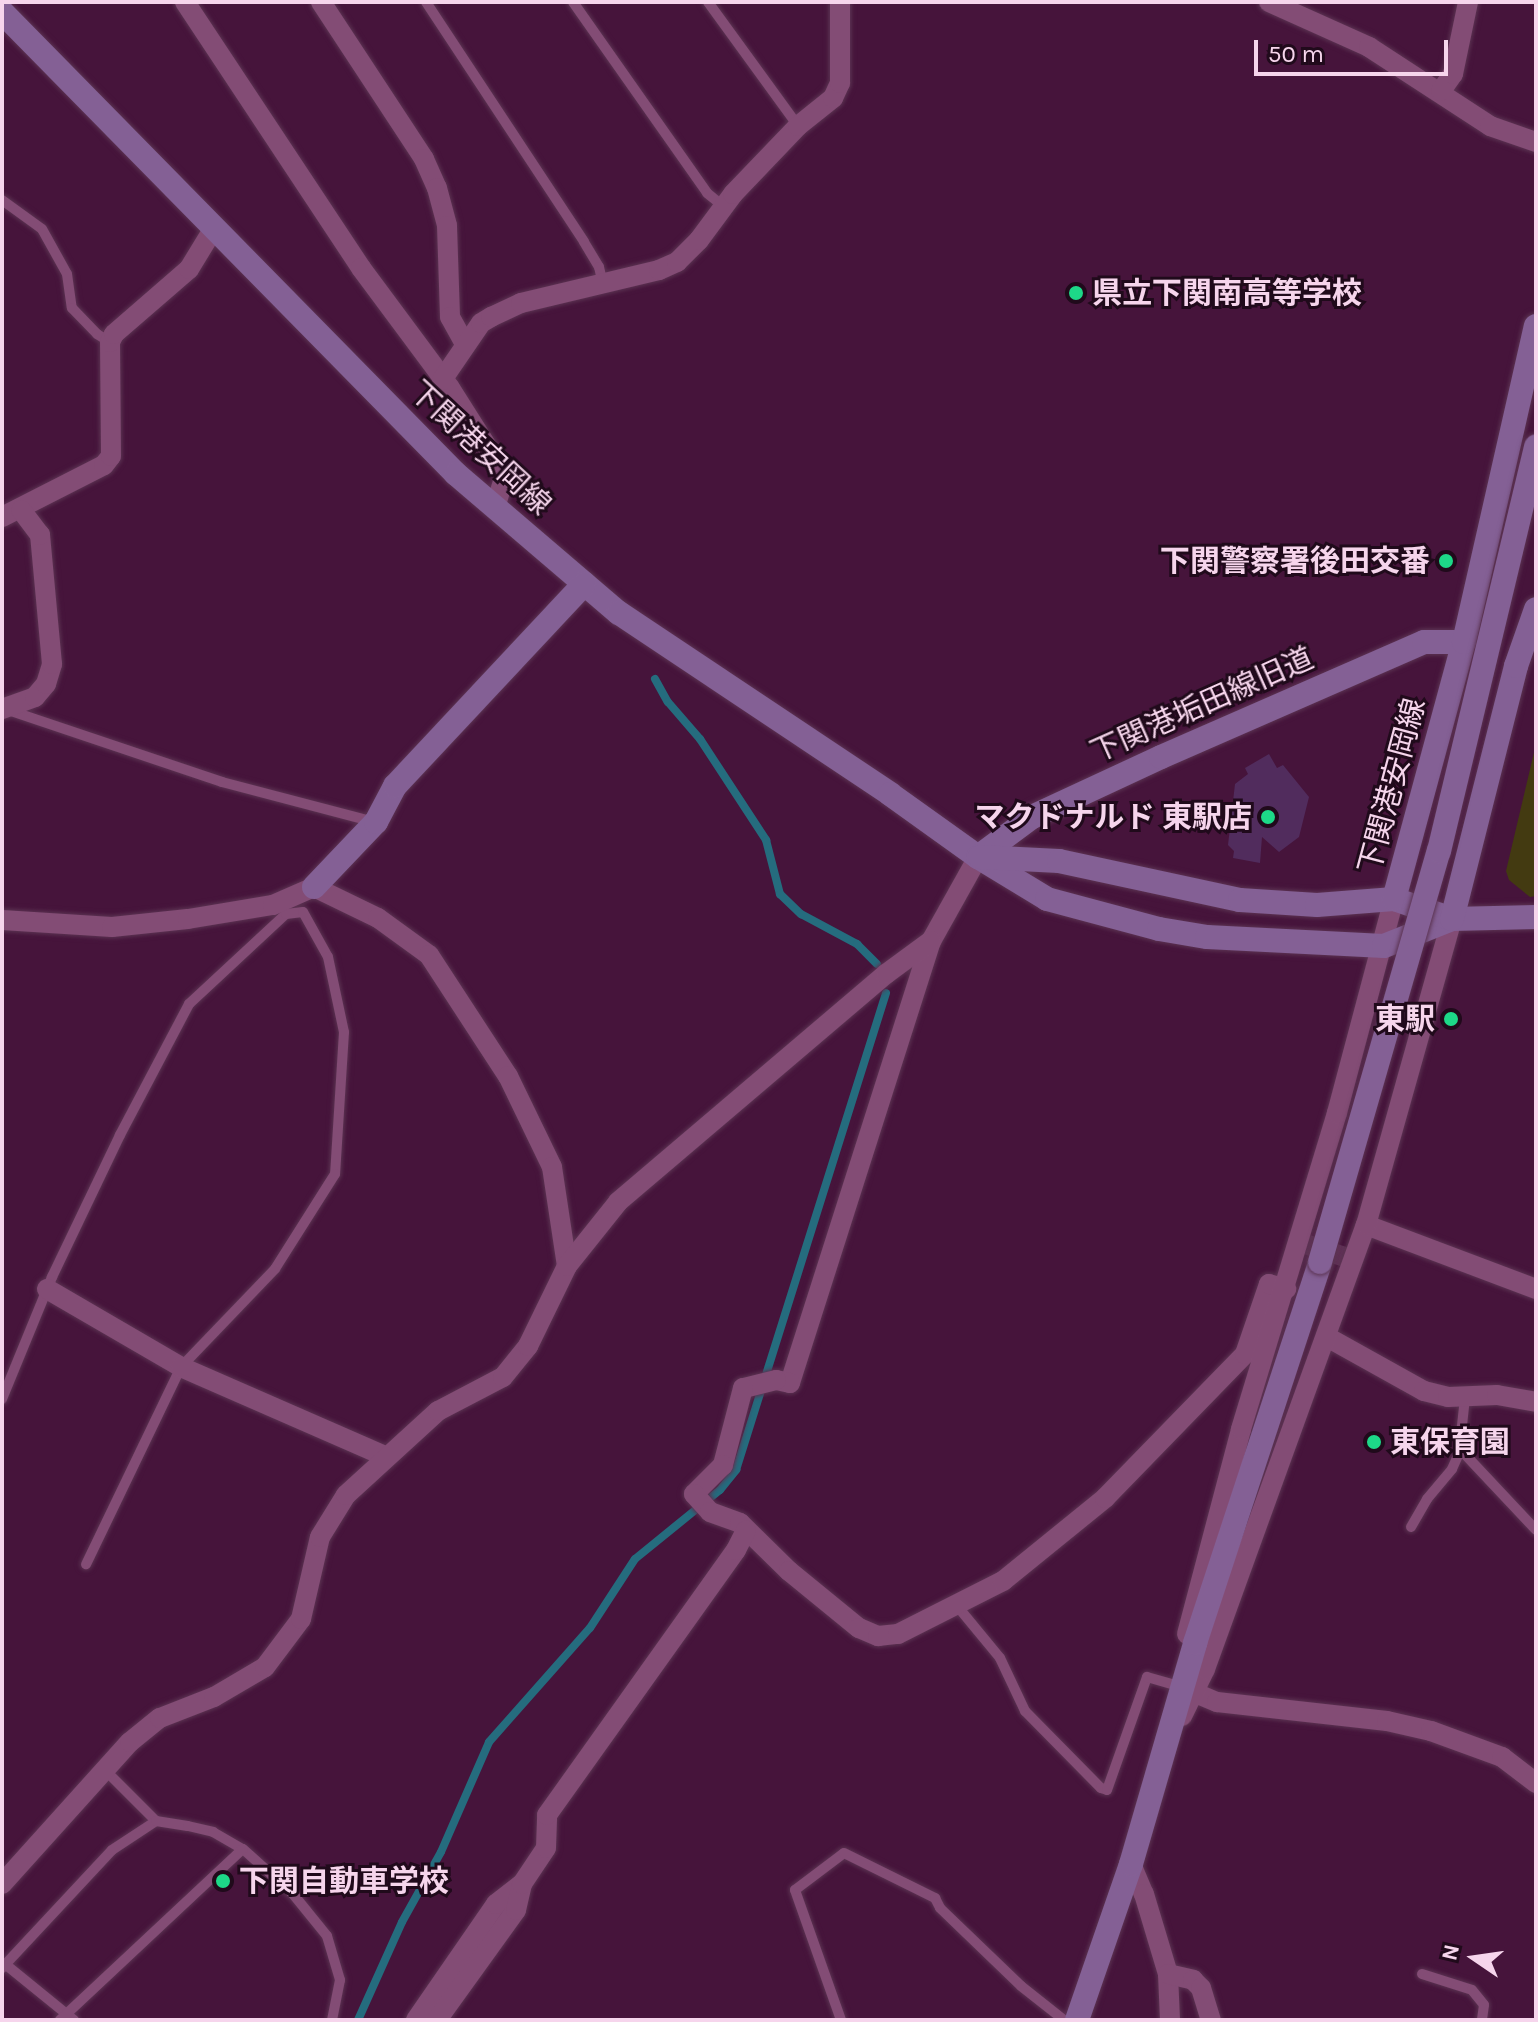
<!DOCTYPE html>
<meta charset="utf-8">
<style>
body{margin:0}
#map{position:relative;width:1538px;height:2022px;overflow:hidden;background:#46143b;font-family:Karla,"Noto Sans JP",sans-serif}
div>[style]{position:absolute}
.green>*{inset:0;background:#433a11}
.stream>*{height:8px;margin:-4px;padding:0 4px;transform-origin:4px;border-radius:4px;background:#256c7e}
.building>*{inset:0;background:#512c5d}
.street-tunnel>*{height:20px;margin-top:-10px;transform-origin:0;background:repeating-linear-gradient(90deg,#603156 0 20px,transparent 0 30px)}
.roads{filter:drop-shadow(0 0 2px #5b3352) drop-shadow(0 0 2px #5b3352)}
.lane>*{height:10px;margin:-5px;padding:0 5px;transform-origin:5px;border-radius:5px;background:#834c75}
.street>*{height:20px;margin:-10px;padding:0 10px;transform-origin:10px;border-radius:10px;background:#834c75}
.secondary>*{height:24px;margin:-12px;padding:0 12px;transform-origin:12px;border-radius:12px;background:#846095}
.bridges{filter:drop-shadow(0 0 2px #5b3352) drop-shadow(0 0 2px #5b3352)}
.secondary-bridge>*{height:24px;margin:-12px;padding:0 12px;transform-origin:12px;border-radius:12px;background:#846095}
.dots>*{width:22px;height:22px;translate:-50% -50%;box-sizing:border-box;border:4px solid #200a1b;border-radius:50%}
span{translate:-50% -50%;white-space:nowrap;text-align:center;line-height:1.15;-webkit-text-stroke:6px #200a1b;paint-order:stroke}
.poi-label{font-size:30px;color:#f6d5ec;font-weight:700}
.left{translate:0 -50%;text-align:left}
.right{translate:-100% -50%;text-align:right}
.street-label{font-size:30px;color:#f6d5ec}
.frame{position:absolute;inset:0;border:4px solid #f6d5ec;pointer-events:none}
.north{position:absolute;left:1434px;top:1918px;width:80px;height:80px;-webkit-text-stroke:6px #200a1b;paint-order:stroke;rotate:283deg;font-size:22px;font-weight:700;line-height:32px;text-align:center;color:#f6d5ec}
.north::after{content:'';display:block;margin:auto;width:28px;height:36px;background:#f6d5ec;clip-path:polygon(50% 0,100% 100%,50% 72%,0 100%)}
.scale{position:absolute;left:1254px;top:40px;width:194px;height:36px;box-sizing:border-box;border:4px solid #f6d5ec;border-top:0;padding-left:10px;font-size:24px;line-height:28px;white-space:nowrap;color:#f6d5ec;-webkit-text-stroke:6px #200a1b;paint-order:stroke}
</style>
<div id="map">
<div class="green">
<div style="clip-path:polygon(1536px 744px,1536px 896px,1530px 897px,1509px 880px,1506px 871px)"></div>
</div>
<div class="stream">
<div style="left:655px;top:679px;width:26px;rotate:61deg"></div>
<div style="left:668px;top:702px;width:49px;rotate:49.1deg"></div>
<div style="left:700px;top:739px;width:121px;rotate:56.8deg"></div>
<div style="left:766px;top:840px;width:56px;rotate:75.5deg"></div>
<div style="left:780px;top:894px;width:29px;rotate:44deg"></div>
<div style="left:801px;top:914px;width:64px;rotate:28.2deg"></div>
<div style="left:857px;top:944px;width:28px;rotate:45deg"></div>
<div style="left:358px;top:2020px;width:107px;rotate:-65.8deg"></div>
<div style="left:402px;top:1922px;width:80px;rotate:-60.9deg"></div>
<div style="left:441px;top:1852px;width:120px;rotate:-66.4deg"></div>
<div style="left:489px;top:1742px;width:152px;rotate:-48.5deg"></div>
<div style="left:590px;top:1628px;width:82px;rotate:-56.9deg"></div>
<div style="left:635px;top:1559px;width:109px;rotate:-39.1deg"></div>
<div style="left:720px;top:1490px;width:26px;rotate:-51deg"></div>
<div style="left:736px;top:1470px;width:500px;rotate:-72.54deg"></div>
</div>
<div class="building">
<div style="clip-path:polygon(1269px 754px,1277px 768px,1283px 765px,1309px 797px,1299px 837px,1279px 852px,1262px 837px,1260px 863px,1233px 858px,1234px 851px,1228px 845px,1235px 784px,1248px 774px,1245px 768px)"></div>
</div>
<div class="street-tunnel">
<div style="left:1299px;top:1242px;width:58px;rotate:18.1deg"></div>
</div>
<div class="roads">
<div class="lane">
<div style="left:426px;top:2px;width:287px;rotate:56.6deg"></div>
<div style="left:584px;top:242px;width:29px;rotate:59deg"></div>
<div style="left:599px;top:267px;width:17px;rotate:77deg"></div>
<div style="left:573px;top:2px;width:233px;rotate:54.9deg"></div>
<div style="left:707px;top:193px;width:22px;rotate:39deg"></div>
<div style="left:708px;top:2px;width:153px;rotate:54deg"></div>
<div style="left:2px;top:200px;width:49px;rotate:35.9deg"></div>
<div style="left:42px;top:229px;width:51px;rotate:60.9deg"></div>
<div style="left:67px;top:274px;width:34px;rotate:82deg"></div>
<div style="left:72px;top:308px;width:36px;rotate:46deg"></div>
<div style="left:97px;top:334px;width:15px;rotate:32deg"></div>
<div style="left:8px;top:710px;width:226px;rotate:18.6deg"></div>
<div style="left:222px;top:782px;width:157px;rotate:14.7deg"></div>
<div style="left:2px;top:1399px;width:132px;rotate:-67.7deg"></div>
<div style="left:52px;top:1277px;width:157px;rotate:-64.4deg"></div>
<div style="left:120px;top:1135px;width:148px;rotate:-62.2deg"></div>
<div style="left:189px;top:1004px;width:132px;rotate:-42.9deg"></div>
<div style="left:286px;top:914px;width:17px;rotate:-7deg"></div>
<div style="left:303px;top:912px;width:51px;rotate:60.9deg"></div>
<div style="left:328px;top:957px;width:77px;rotate:78deg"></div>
<div style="left:344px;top:1032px;width:142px;rotate:93.6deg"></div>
<div style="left:335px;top:1174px;width:112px;rotate:122.3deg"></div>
<div style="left:275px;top:1269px;width:136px;rotate:133.8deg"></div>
<div style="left:181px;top:1367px;width:219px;rotate:115.7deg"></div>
<div style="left:1459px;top:1448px;width:112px;rotate:46.8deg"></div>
<div style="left:1411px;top:1527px;width:32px;rotate:-60deg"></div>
<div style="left:1427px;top:1499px;width:39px;rotate:-50deg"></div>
<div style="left:1452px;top:1469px;width:17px;rotate:-66deg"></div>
<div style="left:1459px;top:1453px;width:55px;rotate:-83.8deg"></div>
<div style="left:958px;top:1607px;width:66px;rotate:50.5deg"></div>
<div style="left:1000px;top:1658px;width:59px;rotate:64.7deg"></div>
<div style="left:1025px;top:1711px;width:108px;rotate:45.4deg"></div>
<div style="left:1101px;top:1788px;width:6px;rotate:18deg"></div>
<div style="left:1107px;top:1790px;width:120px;rotate:-70.5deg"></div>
<div style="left:1147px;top:1677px;width:26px;rotate:16deg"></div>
<div style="left:105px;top:1770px;width:72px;rotate:45deg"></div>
<div style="left:5px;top:1964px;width:89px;rotate:39.1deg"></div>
<div style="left:2px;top:1968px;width:161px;rotate:-47deg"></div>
<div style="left:112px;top:1850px;width:53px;rotate:-33.4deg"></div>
<div style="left:156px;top:1821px;width:32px;rotate:9deg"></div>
<div style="left:188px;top:1826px;width:26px;rotate:13deg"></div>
<div style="left:213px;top:1832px;width:34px;rotate:30deg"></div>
<div style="left:243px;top:1849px;width:67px;rotate:42deg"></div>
<div style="left:293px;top:1894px;width:54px;rotate:51deg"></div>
<div style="left:327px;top:1936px;width:46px;rotate:73.5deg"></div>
<div style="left:340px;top:1980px;width:41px;rotate:101.3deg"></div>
<div style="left:1422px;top:1974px;width:52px;rotate:17.7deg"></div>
<div style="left:1472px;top:1990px;width:19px;rotate:51deg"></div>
<div style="left:1484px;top:2005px;width:15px;rotate:98deg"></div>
<div style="left:60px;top:2020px;width:250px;rotate:-43.1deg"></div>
<div style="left:841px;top:2020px;width:138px;rotate:-109.5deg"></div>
<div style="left:795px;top:1890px;width:61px;rotate:-37.1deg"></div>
<div style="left:844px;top:1853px;width:102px;rotate:26.3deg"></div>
<div style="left:935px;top:1898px;width:11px;rotate:63deg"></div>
<div style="left:940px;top:1908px;width:112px;rotate:43.9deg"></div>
<div style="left:1021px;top:1986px;width:55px;rotate:38.3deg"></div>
</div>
<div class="street">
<div style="left:185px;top:2px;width:319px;rotate:56.5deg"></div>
<div style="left:361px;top:268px;width:149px;rotate:53.4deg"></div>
<div style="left:450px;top:388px;width:103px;rotate:57.7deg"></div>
<div style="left:505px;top:475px;width:34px;rotate:107deg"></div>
<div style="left:321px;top:2px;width:188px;rotate:56.7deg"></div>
<div style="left:424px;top:159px;width:32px;rotate:66deg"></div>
<div style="left:437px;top:188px;width:39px;rotate:75deg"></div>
<div style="left:447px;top:226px;width:91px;rotate:88.1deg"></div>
<div style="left:450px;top:317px;width:31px;rotate:61deg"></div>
<div style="left:1269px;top:2px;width:110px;rotate:24.2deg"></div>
<div style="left:1369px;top:47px;width:145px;rotate:33.1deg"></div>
<div style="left:1490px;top:126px;width:49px;rotate:19.2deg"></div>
<div style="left:1441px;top:91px;width:21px;rotate:-55deg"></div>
<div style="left:1453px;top:74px;width:74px;rotate:-78.2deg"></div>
<div style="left:442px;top:380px;width:69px;rotate:-55.6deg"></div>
<div style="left:481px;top:323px;width:12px;rotate:-31deg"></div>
<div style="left:491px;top:317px;width:33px;rotate:-25deg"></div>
<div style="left:521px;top:303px;width:142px;rotate:-13.4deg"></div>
<div style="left:659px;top:270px;width:20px;rotate:-24deg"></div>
<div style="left:677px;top:262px;width:31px;rotate:-45deg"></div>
<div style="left:699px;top:240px;width:57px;rotate:-53.5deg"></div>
<div style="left:733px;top:194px;width:94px;rotate:-46.3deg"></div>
<div style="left:798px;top:126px;width:45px;rotate:-38.7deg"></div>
<div style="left:833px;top:98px;width:17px;rotate:-65deg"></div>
<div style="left:840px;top:83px;width:81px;rotate:-90deg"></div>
<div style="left:2px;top:517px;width:114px;rotate:-27deg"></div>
<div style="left:104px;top:465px;width:11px;rotate:-52deg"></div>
<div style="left:111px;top:456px;width:114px;rotate:-90.5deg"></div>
<div style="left:110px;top:342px;width:9px;rotate:-63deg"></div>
<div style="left:114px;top:334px;width:99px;rotate:-40.9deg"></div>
<div style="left:189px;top:269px;width:48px;rotate:-58.6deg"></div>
<div style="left:2px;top:709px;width:35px;rotate:-20deg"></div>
<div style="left:35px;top:697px;width:17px;rotate:-50deg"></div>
<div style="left:46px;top:684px;width:21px;rotate:-73deg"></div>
<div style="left:52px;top:664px;width:130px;rotate:-95.3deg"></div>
<div style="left:40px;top:535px;width:31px;rotate:-127deg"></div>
<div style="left:978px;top:857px;width:96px;rotate:119.2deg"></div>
<div style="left:931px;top:941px;width:464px;rotate:107.7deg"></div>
<div style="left:790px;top:1383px;width:14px;rotate:-168deg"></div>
<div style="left:776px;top:1380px;width:34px;rotate:166deg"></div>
<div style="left:743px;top:1388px;width:80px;rotate:104.6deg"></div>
<div style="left:723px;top:1465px;width:41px;rotate:135deg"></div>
<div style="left:694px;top:1494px;width:24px;rotate:48deg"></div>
<div style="left:710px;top:1512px;width:32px;rotate:20deg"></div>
<div style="left:740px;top:1523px;width:69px;rotate:44.4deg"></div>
<div style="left:789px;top:1571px;width:90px;rotate:39.2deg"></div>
<div style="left:859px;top:1628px;width:21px;rotate:23deg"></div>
<div style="left:878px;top:1636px;width:20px;rotate:-6deg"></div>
<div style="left:898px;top:1634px;width:118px;rotate:-26.8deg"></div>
<div style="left:1003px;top:1581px;width:132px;rotate:-39.1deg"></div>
<div style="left:1105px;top:1498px;width:201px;rotate:-45.8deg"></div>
<div style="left:1245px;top:1354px;width:74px;rotate:-71.1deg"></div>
<div style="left:1269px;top:1284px;width:18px;rotate:16deg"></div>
<div style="left:2px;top:920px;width:110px;rotate:3.6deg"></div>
<div style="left:112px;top:927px;width:76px;rotate:-6deg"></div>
<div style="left:188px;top:919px;width:86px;rotate:-9.4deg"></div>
<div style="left:273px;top:905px;width:45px;rotate:-23.7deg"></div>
<div style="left:314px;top:887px;width:71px;rotate:25.8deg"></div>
<div style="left:378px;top:918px;width:63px;rotate:36deg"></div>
<div style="left:429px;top:955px;width:145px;rotate:56.9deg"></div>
<div style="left:508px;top:1076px;width:101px;rotate:64.2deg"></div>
<div style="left:552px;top:1167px;width:100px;rotate:81.4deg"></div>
<div style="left:1366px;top:1225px;width:182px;rotate:20.6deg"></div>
<div style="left:47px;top:1289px;width:155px;rotate:30.2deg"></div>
<div style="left:181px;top:1367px;width:223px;rotate:23.6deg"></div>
<div style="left:1327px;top:1337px;width:111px;rotate:29.1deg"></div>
<div style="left:1424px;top:1391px;width:25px;rotate:14deg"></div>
<div style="left:1448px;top:1397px;width:49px;rotate:-2.3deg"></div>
<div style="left:1497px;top:1395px;width:40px;rotate:10deg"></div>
<div style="left:1187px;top:1634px;width:212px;rotate:-75.2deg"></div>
<div style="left:1241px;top:1429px;width:330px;rotate:-73.1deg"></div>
<div style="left:1337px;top:1113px;width:221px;rotate:-75.1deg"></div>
<div style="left:1193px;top:1692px;width:26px;rotate:23deg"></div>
<div style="left:1217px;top:1702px;width:171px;rotate:6.4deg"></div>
<div style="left:1387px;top:1721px;width:45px;rotate:12.8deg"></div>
<div style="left:1431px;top:1731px;width:76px;rotate:20.1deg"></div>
<div style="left:1502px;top:1757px;width:43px;rotate:37.4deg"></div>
<div style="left:1182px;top:1716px;width:52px;rotate:-63.9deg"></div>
<div style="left:1205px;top:1669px;width:472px;rotate:-70.1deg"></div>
<div style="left:1366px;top:1225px;width:318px;rotate:-74.3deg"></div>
<div style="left:1131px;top:1864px;width:33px;rotate:67deg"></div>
<div style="left:1144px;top:1894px;width:84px;rotate:73.3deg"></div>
<div style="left:1168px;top:1974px;width:46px;rotate:87.5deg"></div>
<div style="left:2px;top:1884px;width:191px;rotate:-48deg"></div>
<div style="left:130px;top:1742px;width:38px;rotate:-39deg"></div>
<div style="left:160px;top:1718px;width:58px;rotate:-21.3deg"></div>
<div style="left:214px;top:1697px;width:59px;rotate:-30.5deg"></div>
<div style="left:265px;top:1667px;width:60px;rotate:-53.1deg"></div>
<div style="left:301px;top:1619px;width:84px;rotate:-77deg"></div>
<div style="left:320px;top:1537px;width:49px;rotate:-58.2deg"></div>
<div style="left:346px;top:1495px;width:125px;rotate:-42.4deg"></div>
<div style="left:438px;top:1411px;width:73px;rotate:-27.6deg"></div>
<div style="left:503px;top:1377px;width:40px;rotate:-51deg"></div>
<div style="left:528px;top:1346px;width:89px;rotate:-64deg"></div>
<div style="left:567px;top:1266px;width:82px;rotate:-51.4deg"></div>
<div style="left:618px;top:1202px;width:352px;rotate:-40.4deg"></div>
<div style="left:886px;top:974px;width:56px;rotate:-36.3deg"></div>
<div style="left:1168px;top:1974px;width:26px;rotate:13deg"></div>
<div style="left:1193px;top:1980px;width:11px;rotate:45deg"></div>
<div style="left:1201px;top:1988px;width:34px;rotate:73deg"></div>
<div style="left:416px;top:2020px;width:141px;rotate:-55.4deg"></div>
<div style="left:496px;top:1904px;width:33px;rotate:-38deg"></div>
<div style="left:437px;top:2020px;width:135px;rotate:-54.3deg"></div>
<div style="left:516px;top:1910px;width:27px;rotate:-77deg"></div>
<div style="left:522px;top:1884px;width:43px;rotate:-56.3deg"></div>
<div style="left:546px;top:1848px;width:33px;rotate:-88deg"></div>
<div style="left:547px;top:1815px;width:325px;rotate:-54.5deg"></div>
<div style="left:736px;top:1550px;width:22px;rotate:-63deg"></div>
</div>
<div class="secondary">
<div style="left:2px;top:12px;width:648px;rotate:45.5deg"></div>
<div style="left:456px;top:474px;width:214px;rotate:40.5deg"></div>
<div style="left:619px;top:613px;width:326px;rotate:33.7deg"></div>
<div style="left:890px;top:794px;width:108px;rotate:35.6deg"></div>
<div style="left:978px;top:857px;width:81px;rotate:31.3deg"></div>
<div style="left:1047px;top:899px;width:116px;rotate:15deg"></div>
<div style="left:1159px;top:929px;width:49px;rotate:9.5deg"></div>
<div style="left:1207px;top:937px;width:177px;rotate:2.9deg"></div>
<div style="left:1384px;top:946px;width:73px;rotate:-21.7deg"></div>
<div style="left:978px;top:857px;width:67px;rotate:-36.5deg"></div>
<div style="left:1032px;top:817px;width:142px;rotate:-24.9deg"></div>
<div style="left:1161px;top:757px;width:287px;rotate:-23.6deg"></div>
<div style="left:1424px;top:642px;width:40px"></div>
<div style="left:980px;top:857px;width:79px;rotate:2.9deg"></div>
<div style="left:1059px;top:861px;width:185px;rotate:12.2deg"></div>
<div style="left:1240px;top:900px;width:77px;rotate:3.7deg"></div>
<div style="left:1317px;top:905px;width:77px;rotate:-4.5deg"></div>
<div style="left:1394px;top:899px;width:61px;rotate:19deg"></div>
<div style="left:1452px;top:919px;width:84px;rotate:-1.4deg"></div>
<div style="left:314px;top:887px;width:90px;rotate:-46.4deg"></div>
<div style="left:376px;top:822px;width:41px;rotate:-62.2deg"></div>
<div style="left:395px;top:786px;width:277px;rotate:-46.9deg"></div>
<div style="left:1394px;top:899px;width:266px;rotate:-74.8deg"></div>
<div style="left:1464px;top:642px;width:324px;rotate:-77.2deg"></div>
<div style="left:1452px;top:919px;width:261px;rotate:-75.8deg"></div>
<div style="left:1516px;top:666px;width:60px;rotate:-70.7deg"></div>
<div style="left:1077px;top:2020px;width:165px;rotate:-70.9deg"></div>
<div style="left:1131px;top:1864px;width:230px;rotate:-73.8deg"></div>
<div style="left:1195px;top:1643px;width:401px;rotate:-71.8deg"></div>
</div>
</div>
<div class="bridges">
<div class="secondary-bridge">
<div style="left:1320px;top:1262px;width:428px;rotate:-73.9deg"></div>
<div style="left:1439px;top:851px;width:416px;rotate:-76.5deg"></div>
</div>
</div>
<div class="dots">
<div style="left:1076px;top:293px;background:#1dd888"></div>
<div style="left:1446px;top:561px;background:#1dd888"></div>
<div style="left:1268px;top:817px;background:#1dd888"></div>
<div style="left:1451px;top:1019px;background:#1dd888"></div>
<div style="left:1374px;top:1442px;background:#1dd888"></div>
<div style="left:223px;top:1881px;background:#1dd888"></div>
</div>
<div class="poi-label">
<span class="left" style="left:1092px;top:293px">県立下関南高等学校</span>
<span class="right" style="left:1430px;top:561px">下関警察署後田交番</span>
<span class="right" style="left:1252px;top:817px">マクドナルド 東駅店</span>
<span class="right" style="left:1435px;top:1019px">東駅</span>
<span class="left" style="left:1390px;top:1442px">東保育園</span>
<span class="left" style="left:239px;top:1881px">下関自動車学校</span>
</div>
<div class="street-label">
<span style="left:480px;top:448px;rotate:43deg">下関港安岡線</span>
<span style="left:1202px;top:705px;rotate:-24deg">下関港垢田線旧道</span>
<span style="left:1392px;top:786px;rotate:-75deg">下関港安岡線</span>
</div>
<div class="frame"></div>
<div class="north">N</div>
<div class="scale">50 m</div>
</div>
